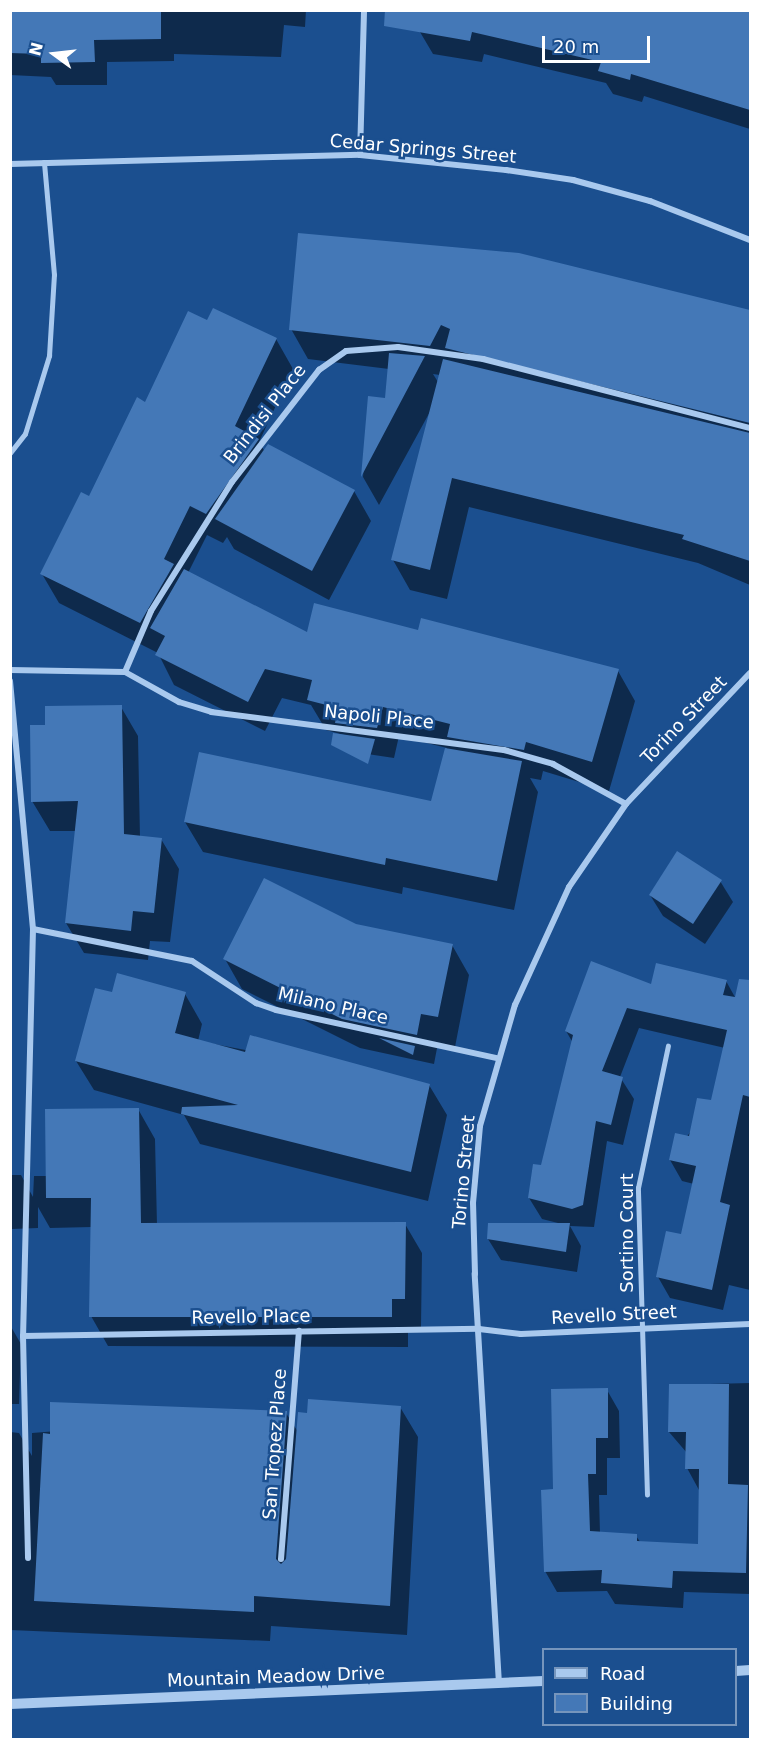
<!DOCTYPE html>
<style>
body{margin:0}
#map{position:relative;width:761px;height:1750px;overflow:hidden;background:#1b4f8f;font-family:"DejaVu Sans",sans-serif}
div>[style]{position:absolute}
.shadow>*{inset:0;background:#0007}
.building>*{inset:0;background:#4478b7}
.service>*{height:4.5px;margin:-2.25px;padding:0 2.25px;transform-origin:2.25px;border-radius:2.25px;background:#a9c9ee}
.minor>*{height:6px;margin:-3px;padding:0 3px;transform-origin:3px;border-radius:3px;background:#a9c9ee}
.tertiary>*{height:10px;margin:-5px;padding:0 5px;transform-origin:5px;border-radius:5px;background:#a9c9ee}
span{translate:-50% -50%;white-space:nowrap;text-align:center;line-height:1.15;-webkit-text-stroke:5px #1b4f8f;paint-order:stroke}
.street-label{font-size:18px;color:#fff}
.frame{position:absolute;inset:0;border:12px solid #fff;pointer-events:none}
.legend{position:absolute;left:542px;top:1648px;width:195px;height:78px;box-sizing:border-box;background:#1b4f8f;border:2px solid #7695bc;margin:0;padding:8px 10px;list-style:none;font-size:18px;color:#fff}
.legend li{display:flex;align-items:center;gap:12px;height:30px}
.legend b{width:30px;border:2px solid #7695bc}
.north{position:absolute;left:24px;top:24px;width:60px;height:60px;-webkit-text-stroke:4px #1b4f8f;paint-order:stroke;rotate:285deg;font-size:16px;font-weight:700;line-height:24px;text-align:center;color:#fff}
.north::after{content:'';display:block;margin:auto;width:21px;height:27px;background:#fff;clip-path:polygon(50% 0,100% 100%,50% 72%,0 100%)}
.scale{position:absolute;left:542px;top:36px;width:108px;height:27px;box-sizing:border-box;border:3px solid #fff;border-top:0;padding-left:8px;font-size:18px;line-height:21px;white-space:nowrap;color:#fff;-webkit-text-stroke:4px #1b4f8f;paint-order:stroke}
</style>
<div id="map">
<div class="shadow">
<div style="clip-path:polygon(10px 10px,306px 10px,305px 27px,284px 25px,281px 57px,174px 54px,174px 61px,107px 62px,107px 85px,56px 85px,51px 77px,10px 75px)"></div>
<div style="clip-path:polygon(423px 10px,750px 10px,750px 129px,644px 96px,642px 102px,613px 94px,606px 83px,484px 54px,482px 62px,433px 54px,420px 32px)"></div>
<div style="clip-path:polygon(evenodd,519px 254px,750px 311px,750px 585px,698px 563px,469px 507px,447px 599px,410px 590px,393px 560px,432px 408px,379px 505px,363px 477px,369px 398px,386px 400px,389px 369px,308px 359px,291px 329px,519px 254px,433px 374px,440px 375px,438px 382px,433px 374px)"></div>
<div style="clip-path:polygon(10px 299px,11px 300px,10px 450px)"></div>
<div style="clip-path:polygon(208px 322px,276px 339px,293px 369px,259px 442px,265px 452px,354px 491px,371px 521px,329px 600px,234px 549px,227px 537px,223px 543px,207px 535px,188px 573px,308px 634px,420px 632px,618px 671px,635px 701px,609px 791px,543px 771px,541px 780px,530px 778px,538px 792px,514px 910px,403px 887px,402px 894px,203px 852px,185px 822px,432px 803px,447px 748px,399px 736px,394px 758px,354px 752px,344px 735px,326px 730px,311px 705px,282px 698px,265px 731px,174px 685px,158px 653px,59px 603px,42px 574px,146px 404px)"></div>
<div style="clip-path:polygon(121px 707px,138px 736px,140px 837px,161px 839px,179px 869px,170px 942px,150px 941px,148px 960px,84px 953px,66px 923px,77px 831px,50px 831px,32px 801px,47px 727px)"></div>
<div style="clip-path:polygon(720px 881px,733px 902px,705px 944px,663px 916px,650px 895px)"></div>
<div style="clip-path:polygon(355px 926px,452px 945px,469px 975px,455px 1047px,438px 1043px,434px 1064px,360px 1048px,242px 989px,225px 959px)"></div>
<div style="clip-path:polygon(726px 981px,736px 999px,750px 1002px,750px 1290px,729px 1285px,723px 1310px,670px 1298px,658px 1277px,682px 1236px,694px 1184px,682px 1181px,670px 1160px,712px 1102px,725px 1048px,639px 1028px,620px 1077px,634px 1099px,623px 1145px,607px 1141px,594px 1227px,570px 1226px,581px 1246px,577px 1272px,501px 1260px,488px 1239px,558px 1223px,542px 1219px,529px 1198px,542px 1167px,573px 1043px,566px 1031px,652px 986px)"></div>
<div style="clip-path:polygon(113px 994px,185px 994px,202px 1024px,198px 1041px,429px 1085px,447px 1115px,428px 1201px,200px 1144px,184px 1115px,94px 1090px,76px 1061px)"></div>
<div style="clip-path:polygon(138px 1109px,155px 1139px,157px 1225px,405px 1224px,422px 1253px,421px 1328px,408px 1328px,408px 1347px,108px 1346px,91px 1316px,92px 1227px,50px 1228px,38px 1207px,38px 1228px,12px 1229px,10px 1273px,10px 1175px,21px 1175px,33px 1197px,34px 1176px,48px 1176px)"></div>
<div style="clip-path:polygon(10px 1325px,21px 1344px,19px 1404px,10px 1404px)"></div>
<div style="clip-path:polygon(750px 1383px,750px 1594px,684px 1592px,683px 1608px,615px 1604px,607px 1591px,557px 1592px,545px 1571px,555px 1491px,607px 1390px,619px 1411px,620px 1458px,607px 1458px,607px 1495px,599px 1495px,600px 1533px,636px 1536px,641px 1543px,699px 1546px,699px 1490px,687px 1468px,687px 1453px,669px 1432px,670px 1385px)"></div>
<div style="clip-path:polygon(400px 1407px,418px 1437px,407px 1635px,271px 1626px,270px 1641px,10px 1630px,10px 1432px,19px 1433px,32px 1456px,32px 1433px,286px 1413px,298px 1432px)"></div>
</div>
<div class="building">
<div style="clip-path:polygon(10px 10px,161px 10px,161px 39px,94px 40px,95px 62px,41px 63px,41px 54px,10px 53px)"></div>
<div style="clip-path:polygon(385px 10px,750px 10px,750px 110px,631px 74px,630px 80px,598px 71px,601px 62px,472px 32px,470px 41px,384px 26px)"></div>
<div style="clip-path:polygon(298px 233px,519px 253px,750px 310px,750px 423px,445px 348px,450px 329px,441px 325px,430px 346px,289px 330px)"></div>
<div style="clip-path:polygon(213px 308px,277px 338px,235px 426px,259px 439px,206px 514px,190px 506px,164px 559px,174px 564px,140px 623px,40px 574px,81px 492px,89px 496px,137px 397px,145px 402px,188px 311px,207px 320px)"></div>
<div style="clip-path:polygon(389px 353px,425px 356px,361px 477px,368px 396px,385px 398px)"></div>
<div style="clip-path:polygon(443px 359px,750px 433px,750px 561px,682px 539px,684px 535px,452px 478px,430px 570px,391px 560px)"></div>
<div style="clip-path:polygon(268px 444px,355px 490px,312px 571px,215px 519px)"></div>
<div style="clip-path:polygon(184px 569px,307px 632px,314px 603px,418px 630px,421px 618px,619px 669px,592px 762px,526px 742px,524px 750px,447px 737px,450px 724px,383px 707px,377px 728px,335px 723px,338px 708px,307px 700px,312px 680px,265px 669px,248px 702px,155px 655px,165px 636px,150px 628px)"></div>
<div style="clip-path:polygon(122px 705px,124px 834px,162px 838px,154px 913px,133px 911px,131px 931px,65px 923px,78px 801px,31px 802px,30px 725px,45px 725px,45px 706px)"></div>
<div style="clip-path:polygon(333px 733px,375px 739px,368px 764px,331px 745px)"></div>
<div style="clip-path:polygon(445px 748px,522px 761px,497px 881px,386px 858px,385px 865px,184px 822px,199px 752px,431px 801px)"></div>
<div style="clip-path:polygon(677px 851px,722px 880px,693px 924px,649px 895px)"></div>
<div style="clip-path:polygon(264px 878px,356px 924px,453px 944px,438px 1017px,421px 1014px,417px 1035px,342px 1019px,223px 959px)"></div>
<div style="clip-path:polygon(591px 961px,651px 984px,656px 963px,727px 980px,723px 995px,735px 997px,739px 979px,750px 980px,750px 1097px,743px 1095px,720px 1202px,730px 1205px,712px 1290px,656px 1277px,666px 1231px,681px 1234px,696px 1166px,669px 1160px,675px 1133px,689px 1136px,697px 1098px,711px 1100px,727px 1030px,627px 1008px,602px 1071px,623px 1077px,611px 1125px,596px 1121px,583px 1205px,572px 1209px,528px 1198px,533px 1164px,541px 1165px,573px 1035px,565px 1031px)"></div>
<div style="clip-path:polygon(117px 973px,186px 992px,175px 1033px,245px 1052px,250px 1035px,430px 1084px,411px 1172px,181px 1114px,182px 1107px,238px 1105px,75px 1061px,95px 988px,112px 992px)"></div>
<div style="clip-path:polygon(379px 1038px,415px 1046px,413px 1055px)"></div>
<div style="clip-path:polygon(139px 1108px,141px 1223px,406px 1222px,405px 1299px,392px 1299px,392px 1317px,89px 1317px,91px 1198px,46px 1198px,45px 1109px)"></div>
<div style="clip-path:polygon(488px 1223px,570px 1223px,566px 1252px,487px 1239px)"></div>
<div style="clip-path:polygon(669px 1384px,729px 1384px,728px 1484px,748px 1485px,746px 1573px,673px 1571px,672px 1588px,601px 1583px,602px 1570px,544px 1572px,541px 1490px,553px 1489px,551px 1389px,608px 1388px,608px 1438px,596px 1438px,596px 1474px,588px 1474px,590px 1531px,637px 1534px,637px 1541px,698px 1544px,699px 1469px,685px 1469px,686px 1432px,668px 1432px)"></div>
<div style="clip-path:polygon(308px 1399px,401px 1406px,390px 1606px,254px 1596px,254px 1612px,34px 1601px,43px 1433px,50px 1434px,50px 1402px,287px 1411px,276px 1559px,281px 1564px,286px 1559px,298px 1412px,307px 1413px)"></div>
</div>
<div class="service">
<div style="left:10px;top:453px;width:24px;rotate:-52deg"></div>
<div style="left:25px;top:434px;width:82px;rotate:-72.9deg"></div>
<div style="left:49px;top:356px;width:81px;rotate:-86.5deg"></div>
<div style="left:54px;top:275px;width:113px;rotate:-95.1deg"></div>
<div style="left:647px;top:1495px;width:307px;rotate:-91.7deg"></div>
<div style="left:638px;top:1188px;width:145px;rotate:-78.1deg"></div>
</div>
<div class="minor">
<div style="left:360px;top:155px;width:145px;rotate:-88.4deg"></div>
<div style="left:10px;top:164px;width:350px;rotate:-1.5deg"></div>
<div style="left:360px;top:155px;width:147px;rotate:5.9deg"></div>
<div style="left:506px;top:170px;width:68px;rotate:8.5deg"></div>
<div style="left:573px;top:180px;width:80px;rotate:15.3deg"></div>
<div style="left:650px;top:201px;width:107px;rotate:21.3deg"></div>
<div style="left:10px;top:670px;width:115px;rotate:1deg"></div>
<div style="left:125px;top:672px;width:66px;rotate:-66.9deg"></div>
<div style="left:151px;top:611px;width:152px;rotate:-57.9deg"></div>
<div style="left:232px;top:482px;width:142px;rotate:-52.2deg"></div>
<div style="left:319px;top:370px;width:33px;rotate:-35deg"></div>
<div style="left:346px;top:351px;width:52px;rotate:-4.4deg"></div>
<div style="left:398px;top:347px;width:86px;rotate:8deg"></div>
<div style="left:483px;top:359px;width:276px;rotate:14.5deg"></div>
<div style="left:125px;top:672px;width:62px;rotate:29.1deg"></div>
<div style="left:179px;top:702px;width:34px;rotate:17deg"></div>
<div style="left:211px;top:712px;width:295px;rotate:7.4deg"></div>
<div style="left:504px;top:750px;width:51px;rotate:15.9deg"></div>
<div style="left:553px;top:764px;width:83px;rotate:28.7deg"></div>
<div style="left:10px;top:681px;width:249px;rotate:84.7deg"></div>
<div style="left:33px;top:929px;width:407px;rotate:91.4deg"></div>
<div style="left:23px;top:1336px;width:222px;rotate:88.7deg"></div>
<div style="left:33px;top:929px;width:162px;rotate:11.4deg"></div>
<div style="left:192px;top:961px;width:77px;rotate:33.3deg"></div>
<div style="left:256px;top:1003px;width:21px;rotate:19deg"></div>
<div style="left:276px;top:1010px;width:226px;rotate:12.3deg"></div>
<div style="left:23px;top:1336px;width:456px;rotate:-0.9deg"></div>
<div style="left:479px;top:1329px;width:42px;rotate:6.8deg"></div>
<div style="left:521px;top:1334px;width:229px;rotate:-2.5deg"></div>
<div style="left:281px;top:1559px;width:229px;rotate:-85.5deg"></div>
<div style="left:499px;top:1684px;width:411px;rotate:-93.4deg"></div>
<div style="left:475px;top:1274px;width:71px;rotate:-91.6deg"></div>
<div style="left:473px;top:1203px;width:77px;rotate:-84.8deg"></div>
<div style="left:480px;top:1126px;width:126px;rotate:-73.9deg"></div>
<div style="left:515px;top:1005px;width:130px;rotate:-65.4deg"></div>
<div style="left:569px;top:887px;width:101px;rotate:-55.5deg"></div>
<div style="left:626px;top:804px;width:180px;rotate:-46.6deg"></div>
</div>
<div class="tertiary">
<div style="left:736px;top:1671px;width:14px;rotate:-4deg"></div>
<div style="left:10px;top:1704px;width:534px;rotate:-2.47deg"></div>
</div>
<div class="street-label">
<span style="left:423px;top:149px;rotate:5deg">Cedar Springs Street</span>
<span style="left:265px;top:414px;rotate:-52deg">Brindisi Place</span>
<span style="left:379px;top:717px;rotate:6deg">Napoli Place</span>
<span style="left:684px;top:720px;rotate:-46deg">Torino Street</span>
<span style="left:333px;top:1006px;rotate:13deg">Milano Place</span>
<span style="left:464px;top:1172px;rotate:-85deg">Torino Street</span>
<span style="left:627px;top:1233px;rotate:-90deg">Sortino Court</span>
<span style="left:614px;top:1315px;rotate:-3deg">Revello Street</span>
<span style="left:251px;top:1317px;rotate:-1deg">Revello Place</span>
<span style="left:275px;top:1444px;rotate:-86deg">San Tropez Place</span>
<span style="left:276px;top:1677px;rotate:-2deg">Mountain Meadow Drive</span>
</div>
<div class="frame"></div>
<ul class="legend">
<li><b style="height:8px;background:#a9c9ee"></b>Road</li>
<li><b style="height:16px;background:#4478b7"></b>Building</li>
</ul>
<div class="north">N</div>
<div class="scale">20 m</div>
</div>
